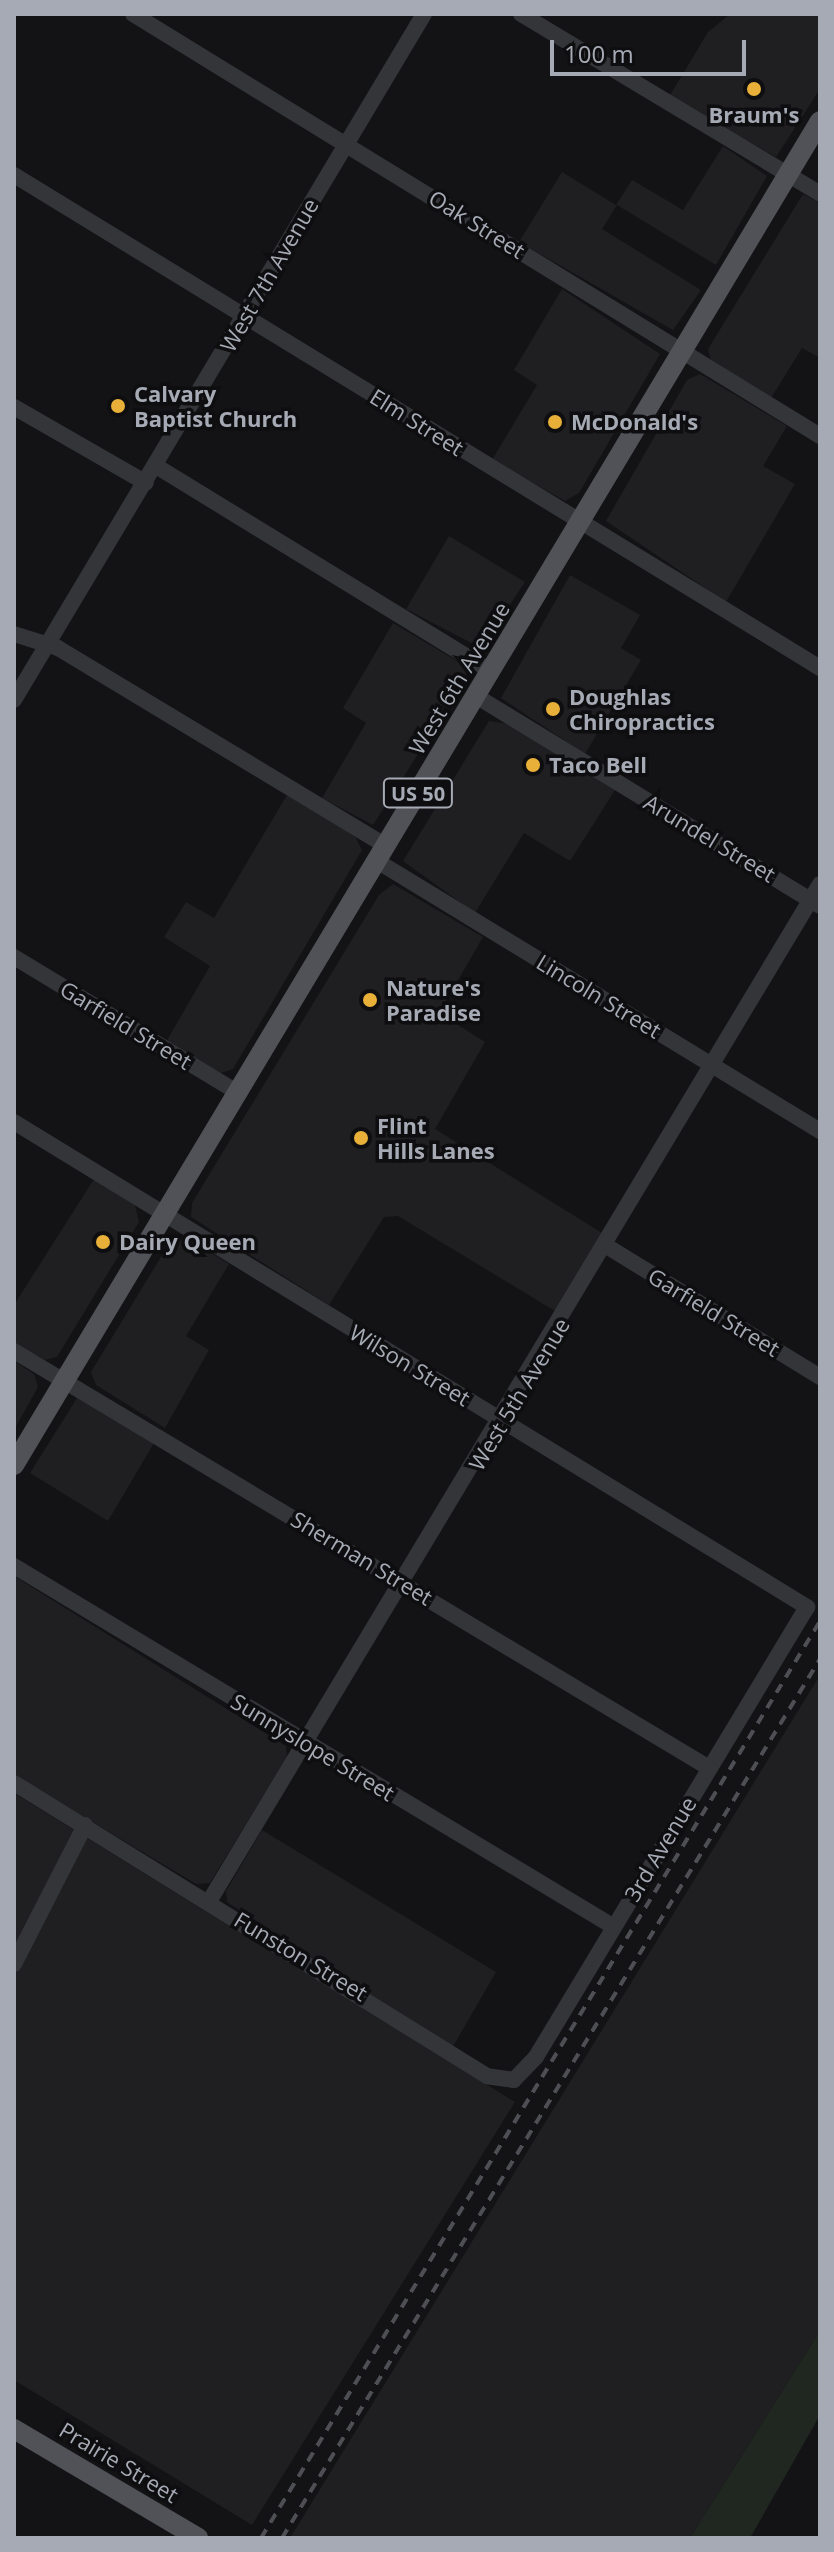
<!DOCTYPE html>
<style>
body{margin:0}
#map{position:relative;width:834px;height:2552px;overflow:hidden;background:#131315;font-family:"Open Sans",sans-serif}
div>[style]{position:absolute}
.built>*{inset:0;background:#1f1f22}
.green>*{inset:0;background:#202720}
.minor>*{height:16px;margin:-8px;padding:0 8px;transform-origin:8px;border-radius:8px;background:#343539}
.major>*{height:20px;margin:-10px;padding:0 10px;transform-origin:10px;border-radius:10px;background:#505258}
.rail>*{height:4px;margin-top:-2px;transform-origin:0;background:repeating-linear-gradient(90deg,#4d4f54 0 10px,transparent 0 18px)}
.dots>*{width:22px;height:22px;translate:-50% -50%;box-sizing:border-box;border:4px solid #0e0e10;border-radius:50%}
span{translate:-50% -50%;white-space:nowrap;text-align:center;line-height:1.15;-webkit-text-stroke:7px #0e0e10;paint-order:stroke}
.shield-label span{padding:2px 6px;background:#0e0e10;border:2px solid;border-radius:6px;-webkit-text-stroke-width:0}
.shield-label{font-size:20px;color:#a5aab4;font-weight:700}
.poi-label{font-size:22px;color:#a5aab4;font-weight:700}
.left{translate:0 -50%;text-align:left}
.street-label{font-size:22px;color:#a5aab4}
.frame{position:absolute;inset:0;border:16px solid #a5aab4;pointer-events:none}
.scale{position:absolute;left:550px;top:40px;width:196px;height:36px;box-sizing:border-box;border:4px solid #a5aab4;border-top:0;padding-left:10px;font-size:24px;line-height:28px;white-space:nowrap;color:#a5aab4;-webkit-text-stroke:6px #0e0e10;paint-order:stroke}
</style>
<div id="map">
<div class="built">
<div style="clip-path:polygon(730px 14px,820px 14px,820px 89px,776px 157px,669px 97px,708px 32px)"></div>
<div style="clip-path:polygon(723px 146px,767px 176px,716px 265px,617px 205px,602px 229px,701px 290px,673px 330px,519px 242px,562px 172px,616px 205px,632px 180px,683px 210px)"></div>
<div style="clip-path:polygon(803px 194px,820px 203px,820px 358px,802px 348px,771px 398px,711px 360px,708px 349px)"></div>
<div style="clip-path:polygon(562px 289px,660px 354px,579px 493px,565px 501px,492px 460px,537px 385px,514px 370px)"></div>
<div style="clip-path:polygon(700px 374px,787px 426px,763px 466px,795px 484px,726px 602px,606px 521px,687px 380px)"></div>
<div style="clip-path:polygon(449px 536px,525px 582px,481px 648px,406px 609px)"></div>
<div style="clip-path:polygon(570px 575px,640px 615px,621px 648px,641px 660px,585px 754px,501px 698px)"></div>
<div style="clip-path:polygon(393px 623px,462px 664px,467px 677px,373px 825px,322px 798px,366px 723px,343px 708px)"></div>
<div style="clip-path:polygon(489px 721px,510px 724px,615px 790px,570px 861px,524px 833px,475px 913px,403px 861px)"></div>
<div style="clip-path:polygon(287px 795px,355px 836px,362px 850px,233px 1069px,221px 1073px,166px 1042px,210px 966px,164px 937px,186px 902px,214px 918px)"></div>
<div style="clip-path:polygon(393px 884px,483px 937px,439px 1013px,485px 1042px,435px 1129px,602px 1233px,555px 1311px,398px 1216px,384px 1217px,329px 1305px,191px 1217px,192px 1203px,379px 895px)"></div>
<div style="clip-path:polygon(94px 1179px,135px 1205px,139px 1222px,57px 1357px,45px 1360px,14px 1343px,14px 1305px)"></div>
<div style="clip-path:polygon(185px 1237px,229px 1264px,186px 1336px,209px 1350px,165px 1428px,96px 1385px,91px 1372px,170px 1242px)"></div>
<div style="clip-path:polygon(14px 1361px,34px 1374px,38px 1387px,14px 1430px)"></div>
<div style="clip-path:polygon(77px 1398px,154px 1443px,108px 1521px,30px 1473px)"></div>
<div style="clip-path:polygon(14px 1576px,286px 1746px,287px 1757px,210px 1883px,196px 1884px,14px 1775px)"></div>
<div style="clip-path:polygon(820px 1675px,820px 2331px,690px 2538px,290px 2538px)"></div>
<div style="clip-path:polygon(14px 1793px,515px 2102px,252px 2525px,14px 2380px)"></div>
<div style="clip-path:polygon(262px 1830px,496px 1972px,451px 2050px,227px 1902px,226px 1891px)"></div>
</div>
<div class="green">
<div style="clip-path:polygon(820px 2331px,820px 2415px,750px 2538px,690px 2538px)"></div>
</div>
<div class="minor">
<div style="left:133px;top:14px;width:806px;rotate:31.56deg"></div>
<div style="left:521px;top:14px;width:349px;rotate:31deg"></div>
<div style="left:14px;top:175px;width:945px;rotate:31.45deg"></div>
<div style="left:14px;top:407px;width:152px;rotate:29.9deg"></div>
<div style="left:156px;top:466px;width:392px;rotate:31.5deg"></div>
<div style="left:14px;top:634px;width:46px;rotate:17.7deg"></div>
<div style="left:58px;top:648px;width:383px;rotate:31.1deg"></div>
<div style="left:476px;top:696px;width:402px;rotate:31.4deg"></div>
<div style="left:14px;top:700px;width:799px;rotate:-59.13deg"></div>
<div style="left:377px;top:861px;width:519px;rotate:31.36deg"></div>
<div style="left:14px;top:957px;width:263px;rotate:31.2deg"></div>
<div style="left:14px;top:1122px;width:930px;rotate:31.45deg"></div>
<div style="left:807px;top:1607px;width:525px;rotate:121.06deg"></div>
<div style="left:536px;top:2057px;width:32px;rotate:134deg"></div>
<div style="left:514px;top:2080px;width:27px;rotate:-172deg"></div>
<div style="left:487px;top:2076px;width:556px;rotate:-148.22deg"></div>
<div style="left:608px;top:1247px;width:249px;rotate:31.5deg"></div>
<div style="left:14px;top:1351px;width:811px;rotate:30.96deg"></div>
<div style="left:14px;top:1566px;width:700px;rotate:31.03deg"></div>
<div style="left:210px;top:1900px;width:1185px;rotate:-59.02deg"></div>
<div style="left:14px;top:1964px;width:156px;rotate:-62.9deg"></div>
</div>
<div class="major">
<div style="left:14px;top:1465px;width:1567px;rotate:-59.05deg"></div>
<div style="left:14px;top:2429px;width:214px;rotate:30.6deg"></div>
</div>
<div class="rail">
<div style="left:261px;top:2538px;width:1074px;rotate:-58.63deg"></div>
<div style="left:282px;top:2538px;width:1031px;rotate:-58.53deg"></div>
</div>
<div class="dots">
<div style="left:754px;top:89px;background:#e8b038"></div>
<div style="left:118px;top:406px;background:#e8b038"></div>
<div style="left:555px;top:422px;background:#e8b038"></div>
<div style="left:553px;top:709px;background:#e8b038"></div>
<div style="left:533px;top:765px;background:#e8b038"></div>
<div style="left:370px;top:1000px;background:#e8b038"></div>
<div style="left:361px;top:1138px;background:#e8b038"></div>
<div style="left:103px;top:1242px;background:#e8b038"></div>
</div>
<div class="shield-label">
<span style="left:418px;top:793px">US 50</span>
</div>
<div class="poi-label">
<span style="left:754px;top:115px">Braum's</span>
<span class="left" style="left:134px;top:406px">Calvary<br>Baptist Church</span>
<span class="left" style="left:571px;top:422px">McDonald's</span>
<span class="left" style="left:569px;top:709px">Doughlas<br>Chiropractics</span>
<span class="left" style="left:549px;top:765px">Taco Bell</span>
<span class="left" style="left:386px;top:1000px">Nature's<br>Paradise</span>
<span class="left" style="left:377px;top:1138px">Flint<br>Hills Lanes</span>
<span class="left" style="left:119px;top:1242px">Dairy Queen</span>
</div>
<div class="street-label">
<span style="left:477px;top:224px;rotate:32deg">Oak Street</span>
<span style="left:269px;top:275px;rotate:-60deg">West 7th Avenue</span>
<span style="left:417px;top:422px;rotate:32deg">Elm Street</span>
<span style="left:459px;top:678px;rotate:-59deg">West 6th Avenue</span>
<span style="left:710px;top:838px;rotate:31deg">Arundel Street</span>
<span style="left:599px;top:996px;rotate:31deg">Lincoln Street</span>
<span style="left:126px;top:1025px;rotate:31deg">Garfield Street</span>
<span style="left:714px;top:1312px;rotate:31deg">Garfield Street</span>
<span style="left:410px;top:1365px;rotate:31deg">Wilson Street</span>
<span style="left:519px;top:1394px;rotate:-59deg">West 5th Avenue</span>
<span style="left:362px;top:1558px;rotate:31deg">Sherman Street</span>
<span style="left:313px;top:1747px;rotate:31deg">Sunnyslope Street</span>
<span style="left:660px;top:1849px;rotate:-59deg">3rd Avenue</span>
<span style="left:301px;top:1956px;rotate:31deg">Funston Street</span>
<span style="left:119px;top:2462px;rotate:31deg">Prairie Street</span>
</div>
<div class="frame"></div>
<div class="scale">100 m</div>
</div>
